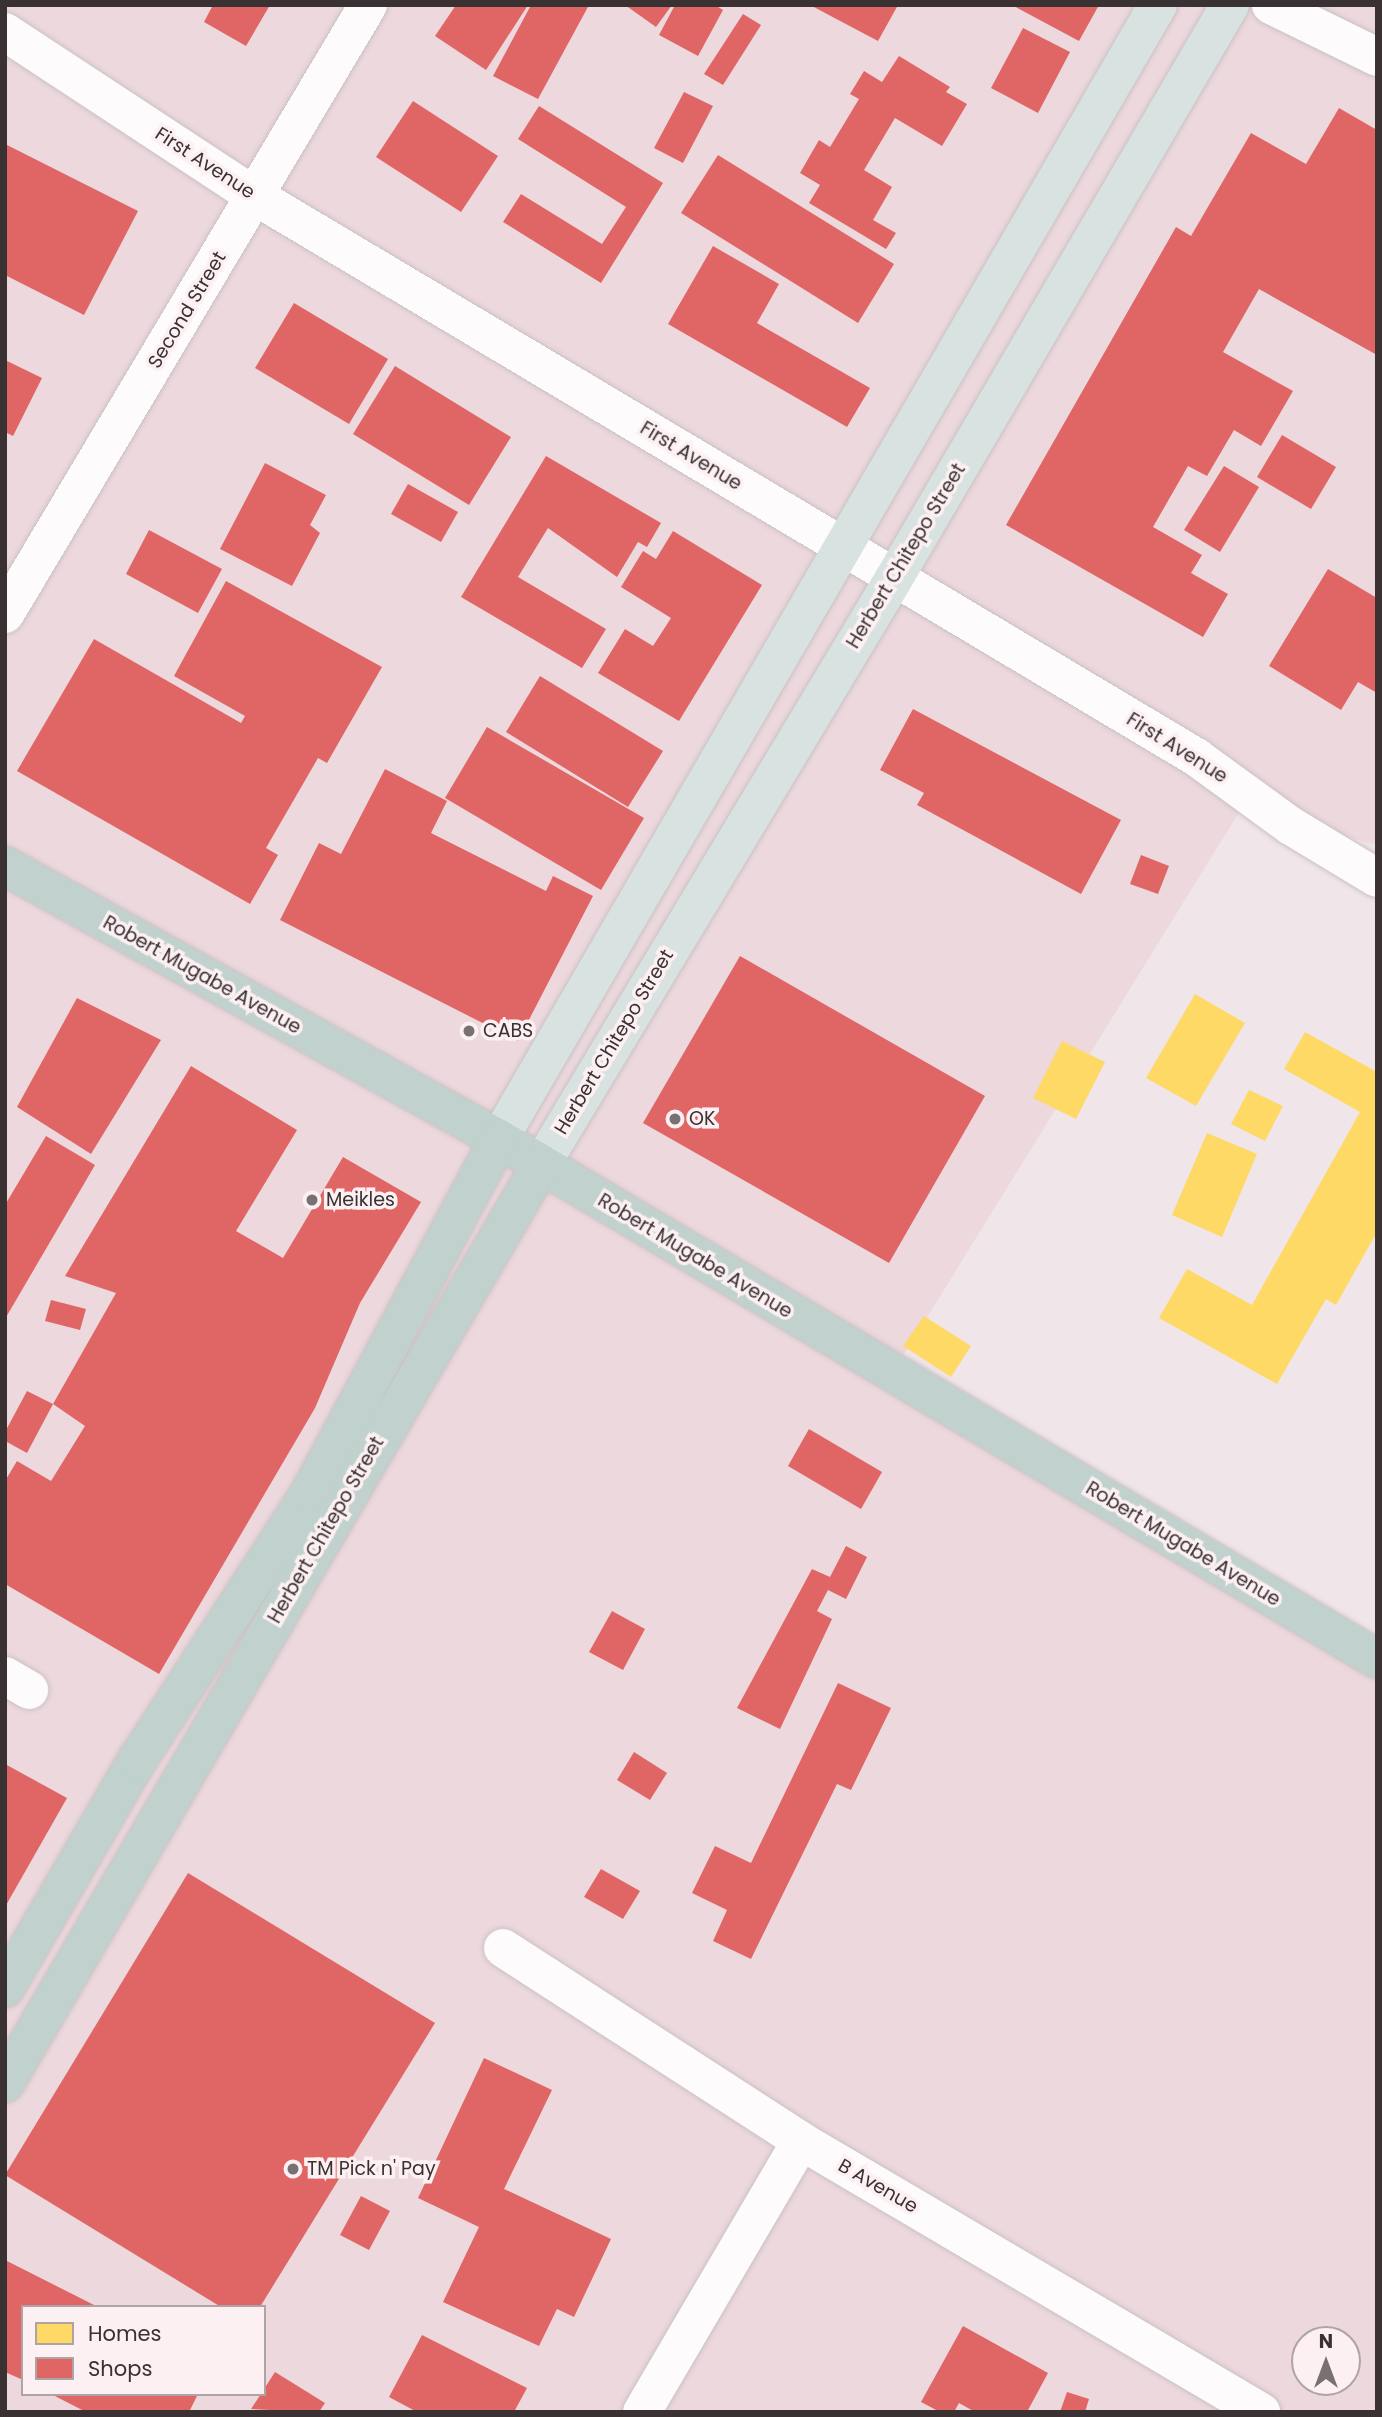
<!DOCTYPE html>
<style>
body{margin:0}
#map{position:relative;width:1382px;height:2417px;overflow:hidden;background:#f0e5e8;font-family:Poppins,sans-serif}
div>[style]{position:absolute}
.built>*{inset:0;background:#ecd8dd}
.homes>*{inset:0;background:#ffd966}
.shops>*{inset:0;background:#e06666}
.roads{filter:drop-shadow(0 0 2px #cac1c3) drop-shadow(0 0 2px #cac1c3)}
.minor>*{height:38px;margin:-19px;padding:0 19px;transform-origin:19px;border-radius:19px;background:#fdfbfc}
.major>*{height:38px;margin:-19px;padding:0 19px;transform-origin:19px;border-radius:19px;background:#d8e2e0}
.highway>*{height:38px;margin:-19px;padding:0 19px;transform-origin:19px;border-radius:19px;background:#c0d1ce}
.dots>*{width:19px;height:19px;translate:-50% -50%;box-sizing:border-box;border:4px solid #fdf0f2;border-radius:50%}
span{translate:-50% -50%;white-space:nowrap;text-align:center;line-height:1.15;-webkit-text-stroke:7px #fdf0f2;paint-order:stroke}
.street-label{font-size:19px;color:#393132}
.poi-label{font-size:19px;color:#393132}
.left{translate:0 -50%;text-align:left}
.frame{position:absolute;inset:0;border:7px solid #393132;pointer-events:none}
.legend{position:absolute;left:21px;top:2305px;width:245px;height:91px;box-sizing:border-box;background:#fdf0f2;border:2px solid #afa4a5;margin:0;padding:9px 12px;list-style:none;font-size:21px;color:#393132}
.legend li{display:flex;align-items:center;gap:14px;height:35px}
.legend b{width:35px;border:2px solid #afa4a5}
.north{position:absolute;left:1291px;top:2326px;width:70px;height:70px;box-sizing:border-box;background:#fdf0f2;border:2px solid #afa4a5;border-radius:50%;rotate:0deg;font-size:19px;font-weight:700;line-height:28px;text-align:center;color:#393132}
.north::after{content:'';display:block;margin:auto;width:24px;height:32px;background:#797072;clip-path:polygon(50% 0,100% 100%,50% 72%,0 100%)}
</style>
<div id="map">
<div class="built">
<div style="clip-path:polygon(evenodd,5px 5px,1377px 5px,1377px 845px,1241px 809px,900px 1361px,1377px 1636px,1377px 2412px,5px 2412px,5px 5px,23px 2307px,264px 2307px,264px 2394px,23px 2394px,23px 2307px,5px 5px,1305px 2340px,1347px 2340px,1347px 2382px,1305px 2382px,1305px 2340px)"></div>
</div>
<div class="homes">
<div style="clip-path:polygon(1195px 994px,1245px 1023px,1196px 1106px,1146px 1078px)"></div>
<div style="clip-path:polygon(1305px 1032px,1377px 1072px,1377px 1232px,1336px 1305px,1326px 1299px,1277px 1384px,1159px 1318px,1187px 1269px,1252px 1305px,1360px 1112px,1284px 1069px)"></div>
<div style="clip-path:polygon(1062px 1041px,1105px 1062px,1076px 1119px,1033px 1098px)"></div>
<div style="clip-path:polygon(1249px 1090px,1283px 1106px,1265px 1141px,1231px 1124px)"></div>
<div style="clip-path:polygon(1207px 1133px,1257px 1154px,1222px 1237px,1172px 1215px)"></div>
<div style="clip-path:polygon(924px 1316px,971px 1346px,951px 1377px,903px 1346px)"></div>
</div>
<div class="shops">
<div style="clip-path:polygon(213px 5px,270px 5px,246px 46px,204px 22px)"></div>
<div style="clip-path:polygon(456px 5px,528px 5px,486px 70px,435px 36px)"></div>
<div style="clip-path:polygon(531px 5px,589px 5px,538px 99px,493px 76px)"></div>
<div style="clip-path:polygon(625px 5px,672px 5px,656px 27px)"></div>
<div style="clip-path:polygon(675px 5px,715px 5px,723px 10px,698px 56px,659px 35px)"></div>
<div style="clip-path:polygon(810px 5px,898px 5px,878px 41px)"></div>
<div style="clip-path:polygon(1012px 5px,1099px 5px,1079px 41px)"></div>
<div style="clip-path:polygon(743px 14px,761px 25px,723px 85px,704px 74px)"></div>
<div style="clip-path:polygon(1023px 28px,1070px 52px,1038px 113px,991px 88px)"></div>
<div style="clip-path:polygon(899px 56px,950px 87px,946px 92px,967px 104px,942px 146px,895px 118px,864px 170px,892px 187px,873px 220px,896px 233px,886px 249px,809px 203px,820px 185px,800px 173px,819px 140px,830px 147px,859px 99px,850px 94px,864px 71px,882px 82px)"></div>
<div style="clip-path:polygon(684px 92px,713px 106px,683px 163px,654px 148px)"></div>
<div style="clip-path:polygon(413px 101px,498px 156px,461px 212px,376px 157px)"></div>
<div style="clip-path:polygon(539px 106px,663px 183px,601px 283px,503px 222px,521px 194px,602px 244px,626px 207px,518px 139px)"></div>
<div style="clip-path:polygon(1339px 108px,1377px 130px,1377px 355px,1259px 289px,1223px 352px,1293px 391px,1261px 446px,1234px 430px,1207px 476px,1188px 466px,1153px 527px,1202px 555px,1191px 573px,1228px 594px,1203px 637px,1006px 525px,1176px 227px,1191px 236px,1251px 133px,1306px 164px)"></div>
<div style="clip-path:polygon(5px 144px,138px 211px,84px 315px,5px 275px)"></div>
<div style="clip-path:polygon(718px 155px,894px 264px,858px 323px,681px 213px)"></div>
<div style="clip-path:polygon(713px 246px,779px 284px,757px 323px,870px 388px,847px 427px,668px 324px)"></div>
<div style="clip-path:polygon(294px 303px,388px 359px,349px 424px,255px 368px)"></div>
<div style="clip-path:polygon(5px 360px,42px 378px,13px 436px,5px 432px)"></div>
<div style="clip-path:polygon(395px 366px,511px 437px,469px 505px,353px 434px)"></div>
<div style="clip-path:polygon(1282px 435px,1336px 467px,1311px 509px,1257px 477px)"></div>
<div style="clip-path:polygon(546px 456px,661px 523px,647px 547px,638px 542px,617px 577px,548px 528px,518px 577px,606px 629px,582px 668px,461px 597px)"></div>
<div style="clip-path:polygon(265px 463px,326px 495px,310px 525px,320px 533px,292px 586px,220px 549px)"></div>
<div style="clip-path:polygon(1224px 466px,1259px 487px,1220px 552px,1184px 530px)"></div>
<div style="clip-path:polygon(408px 484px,458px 512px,441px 542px,391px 514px)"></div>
<div style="clip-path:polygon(149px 530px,222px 569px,198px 613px,126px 574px)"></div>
<div style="clip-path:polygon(673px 531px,762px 585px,679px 721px,598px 673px,625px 629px,653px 646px,671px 618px,621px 587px,643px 551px,656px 559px)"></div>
<div style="clip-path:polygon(1328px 569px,1377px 598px,1377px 693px,1358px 682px,1341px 710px,1269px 666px)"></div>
<div style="clip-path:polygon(226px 581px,382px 667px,327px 763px,318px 758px,266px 848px,278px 855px,250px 904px,17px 771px,94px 639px,241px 723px,245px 716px,174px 676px)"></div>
<div style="clip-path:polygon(540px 676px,663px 751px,628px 807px,506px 732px)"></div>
<div style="clip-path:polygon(913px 709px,1121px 820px,1081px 894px,917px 805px,924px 793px,880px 770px)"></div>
<div style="clip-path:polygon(487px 727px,644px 818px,601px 890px,445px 798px)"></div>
<div style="clip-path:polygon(385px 769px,447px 801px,431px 833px,546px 891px,553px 876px,593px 896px,518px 1041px,280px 920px,319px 843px,341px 854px)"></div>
<div style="clip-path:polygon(1141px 855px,1169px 866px,1158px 894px,1130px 884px)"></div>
<div style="clip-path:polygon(740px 956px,985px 1096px,889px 1263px,643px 1123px)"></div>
<div style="clip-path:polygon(77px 998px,161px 1040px,91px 1154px,17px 1107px)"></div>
<div style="clip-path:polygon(191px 1066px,297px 1130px,236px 1231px,283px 1258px,343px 1157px,421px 1202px,360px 1303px,315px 1408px,159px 1674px,5px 1584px,5px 1481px,17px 1461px,51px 1481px,85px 1426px,53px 1404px,116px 1293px,65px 1276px)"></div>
<div style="clip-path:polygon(46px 1136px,95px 1165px,5px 1319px,5px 1205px)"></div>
<div style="clip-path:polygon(51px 1300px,86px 1309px,80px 1330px,45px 1321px)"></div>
<div style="clip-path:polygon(27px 1391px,53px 1404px,27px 1453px,5px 1441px,5px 1432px)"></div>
<div style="clip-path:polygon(809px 1429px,882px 1472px,861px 1509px,788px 1466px)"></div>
<div style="clip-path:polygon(846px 1546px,867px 1557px,846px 1599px,828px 1590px,817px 1611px,832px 1619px,780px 1729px,737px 1708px,812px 1569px,830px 1577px)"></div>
<div style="clip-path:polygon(612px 1611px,645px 1629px,623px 1670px,589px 1652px)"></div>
<div style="clip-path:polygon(838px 1683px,891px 1708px,851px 1790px,837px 1784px,751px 1959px,713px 1941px,727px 1910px,692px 1893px,715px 1846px,751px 1863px)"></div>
<div style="clip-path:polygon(634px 1752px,667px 1773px,650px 1800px,617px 1780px)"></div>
<div style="clip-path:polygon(5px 1764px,67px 1798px,5px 1907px)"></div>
<div style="clip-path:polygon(601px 1869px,640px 1891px,623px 1919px,584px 1897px)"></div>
<div style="clip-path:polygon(188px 1873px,435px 2023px,260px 2307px,221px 2307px,5px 2175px)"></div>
<div style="clip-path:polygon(484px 2058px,552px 2090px,504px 2189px,611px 2239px,574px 2317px,557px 2309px,539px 2346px,443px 2302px,479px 2227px,418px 2198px)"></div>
<div style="clip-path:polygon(361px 2196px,390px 2211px,369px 2250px,340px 2235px)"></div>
<div style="clip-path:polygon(5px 2260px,98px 2307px,23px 2307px,23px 2380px,5px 2372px)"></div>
<div style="clip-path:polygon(963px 2326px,1048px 2373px,1027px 2412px,975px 2412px,959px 2403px,954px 2412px,940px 2412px,921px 2402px)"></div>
<div style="clip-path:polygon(422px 2335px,527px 2388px,514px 2412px,417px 2412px,389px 2397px)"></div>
<div style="clip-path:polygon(275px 2372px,325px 2403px,319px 2412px,251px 2409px)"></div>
<div style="clip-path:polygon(1067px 2392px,1089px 2399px,1085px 2412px,1060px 2412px)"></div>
<div style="clip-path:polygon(51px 2394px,198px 2394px,189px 2412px,86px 2412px)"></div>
</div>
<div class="roads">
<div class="minor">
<div style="left:1271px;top:5px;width:118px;rotate:26.1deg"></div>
<div style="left:5px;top:32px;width:299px;rotate:33.3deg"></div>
<div style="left:255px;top:196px;width:1096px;rotate:30.8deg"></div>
<div style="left:1196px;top:757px;width:117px;rotate:36deg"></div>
<div style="left:1291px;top:826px;width:100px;rotate:31.2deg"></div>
<div style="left:5px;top:614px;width:709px;rotate:-59.2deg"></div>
<div style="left:5px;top:1676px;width:28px;rotate:30deg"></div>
<div style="left:503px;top:1948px;width:355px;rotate:32.9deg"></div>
<div style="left:801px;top:2141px;width:534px;rotate:30.5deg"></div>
<div style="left:642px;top:2412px;width:314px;rotate:-59.6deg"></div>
</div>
<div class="major">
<div style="left:499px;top:1139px;width:1312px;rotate:-59.84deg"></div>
<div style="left:541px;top:1165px;width:683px;rotate:-58.96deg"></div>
<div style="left:893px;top:580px;width:666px;rotate:-59.63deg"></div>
</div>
<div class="highway">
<div style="left:5px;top:866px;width:564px;rotate:28.93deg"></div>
<div style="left:499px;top:1139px;width:1020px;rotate:30.64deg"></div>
<div style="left:5px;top:1988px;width:265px;rotate:-59.9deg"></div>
<div style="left:138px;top:1759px;width:317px;rotate:-57.1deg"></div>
<div style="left:310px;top:1493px;width:401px;rotate:-61.9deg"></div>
<div style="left:5px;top:2083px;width:1063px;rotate:-59.72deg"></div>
</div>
</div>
<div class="dots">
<div style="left:469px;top:1031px;background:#797072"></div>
<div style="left:675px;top:1119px;background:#797072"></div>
<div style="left:312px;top:1200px;background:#797072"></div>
<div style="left:293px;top:2169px;background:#797072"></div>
</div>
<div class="street-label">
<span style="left:205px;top:163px;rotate:33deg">First Avenue</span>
<span style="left:187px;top:310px;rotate:-59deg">Second Street</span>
<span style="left:691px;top:456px;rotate:31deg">First Avenue</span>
<span style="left:906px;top:556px;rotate:-59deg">Herbert Chitepo Street</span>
<span style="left:1177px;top:748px;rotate:32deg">First Avenue</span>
<span style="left:202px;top:975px;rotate:29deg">Robert Mugabe Avenue</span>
<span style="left:614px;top:1042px;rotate:-59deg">Herbert Chitepo Street</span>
<span style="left:695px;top:1256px;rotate:31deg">Robert Mugabe Avenue</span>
<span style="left:326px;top:1530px;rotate:-60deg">Herbert Chitepo Street</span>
<span style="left:1183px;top:1544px;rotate:31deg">Robert Mugabe Avenue</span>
<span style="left:878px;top:2186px;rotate:30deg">B Avenue</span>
</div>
<div class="poi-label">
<span class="left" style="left:483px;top:1031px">CABS</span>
<span class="left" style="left:689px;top:1119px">OK</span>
<span class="left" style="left:326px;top:1200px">Meikles</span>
<span class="left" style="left:307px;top:2169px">TM Pick n' Pay</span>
</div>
<div class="frame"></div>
<ul class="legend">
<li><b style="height:19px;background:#ffd966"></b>Homes</li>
<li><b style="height:19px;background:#e06666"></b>Shops</li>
</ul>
<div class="north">N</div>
</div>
